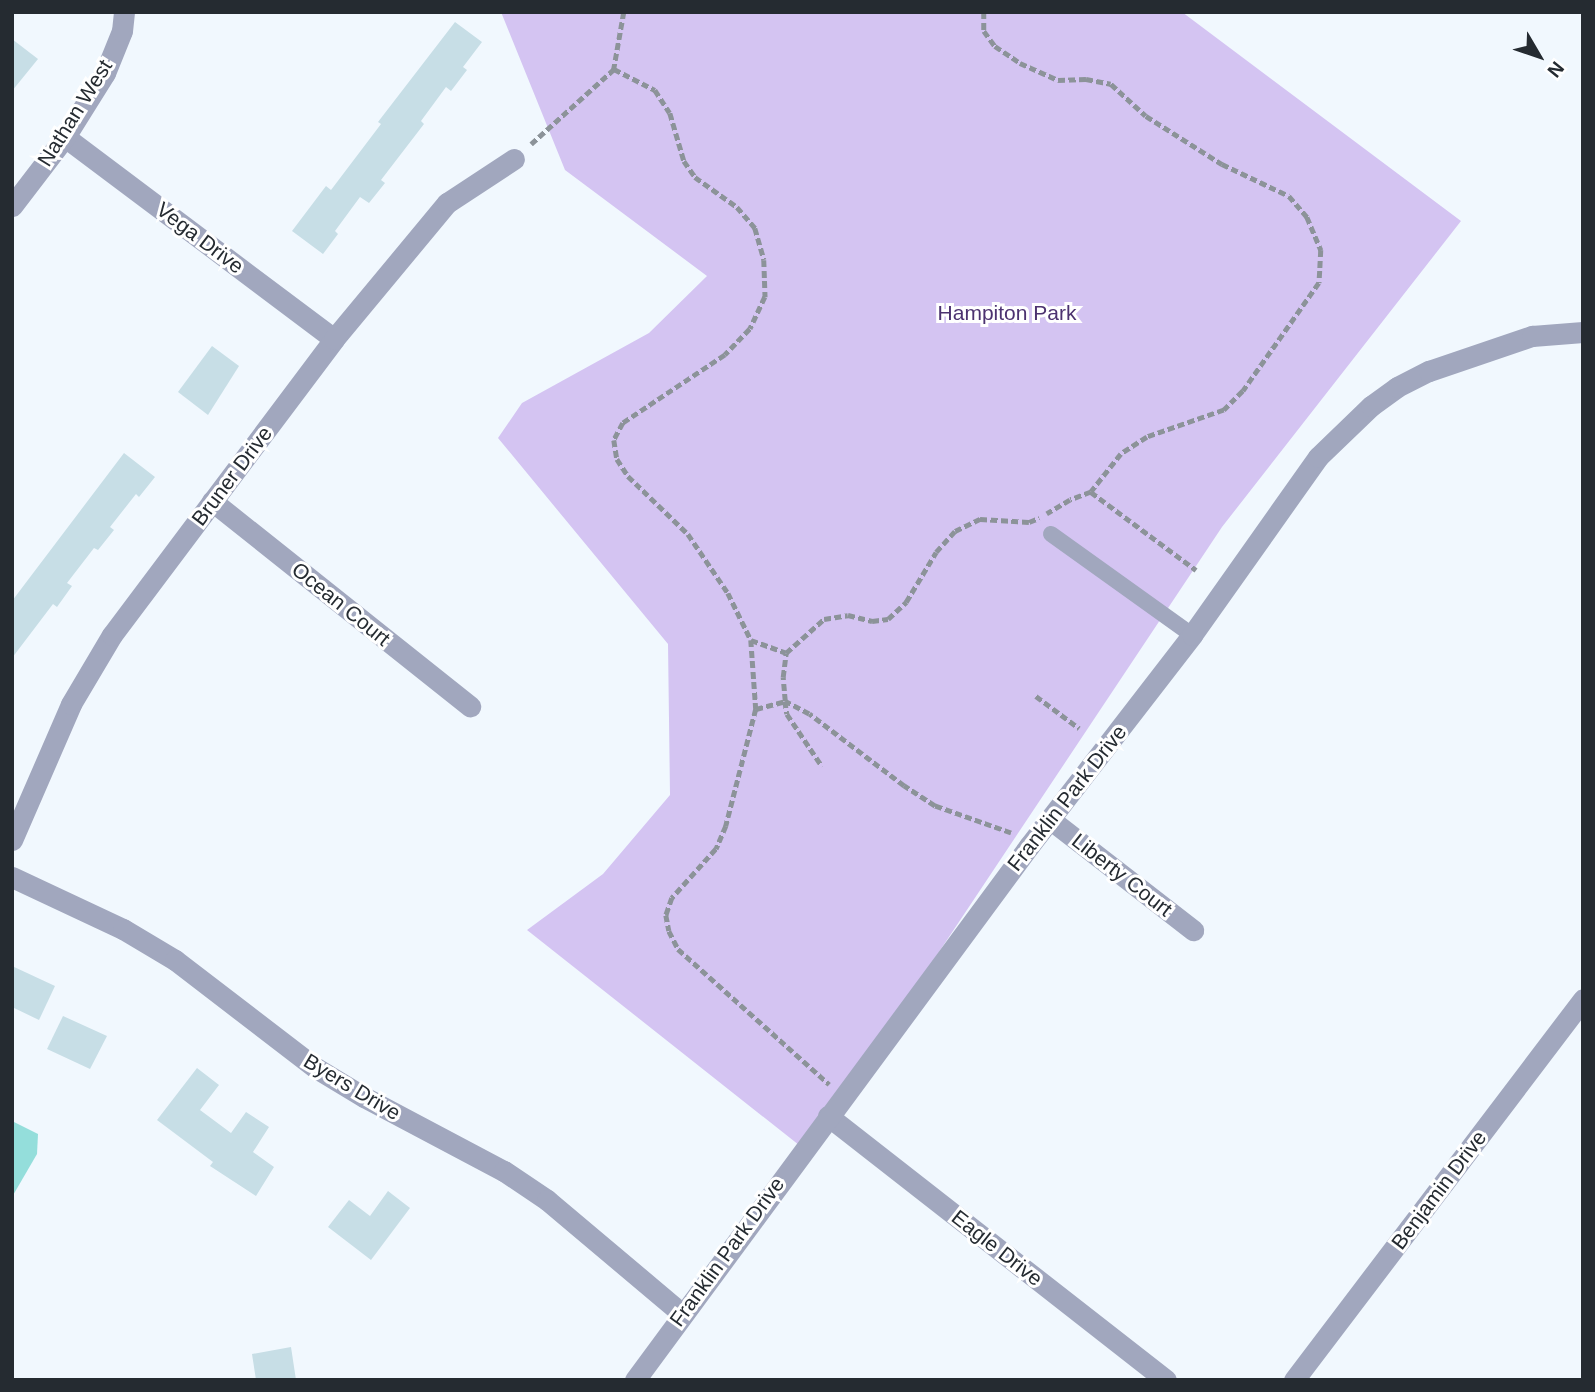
<!DOCTYPE html>
<style>
body{margin:0}
#map{position:relative;width:1595px;height:1392px;overflow:hidden;background:#f1f8fe;font-family:Helvetica,sans-serif}
div>[style]{position:absolute}
.green>*{inset:0;background:#d4c4f2}
.water>*{inset:0;background:#94dedb}
.building>*{inset:0;background:#c7dee6}
.path>*{height:4.5px;margin-top:-2.25px;transform-origin:0;background:repeating-linear-gradient(90deg,#8c9399 0 7px,transparent 0 10.5px)}
.lane>*{height:16px;margin:-8px;padding:0 8px;transform-origin:8px;border-radius:8px;background:#a1a7be}
.street>*{height:21px;margin:-10.5px;padding:0 10.5px;transform-origin:10.5px;border-radius:10.5px;background:#a1a7be}
span{translate:-50% -50%;white-space:nowrap;text-align:center;line-height:1.15;-webkit-text-stroke:6px #fff;paint-order:stroke}
.street-label{font-size:21px;color:#252b31}
.park-label{font-size:21px;color:#4c3270}
.frame{position:absolute;inset:0;border:14px solid #252b31;pointer-events:none}
.north{position:absolute;left:1504px;top:21px;width:70px;height:70px;-webkit-text-stroke:5px #fff;paint-order:stroke;rotate:129deg;font-size:19px;font-weight:700;line-height:28px;text-align:center;color:#252b31}
.north::after{content:'';display:block;margin:auto;width:24px;height:32px;background:#252b31;clip-path:polygon(50% 0,100% 100%,50% 72%,0 100%)}
</style>
<div id="map">
<div class="green">
<div style="clip-path:polygon(501px 12px,1182px 12px,1461px 221px,1222px 527px,843px 1096px,804px 1149px,527px 930px,603px 874px,670px 795px,668px 644px,498px 438px,522px 403px,649px 333px,707px 276px,565px 170px)"></div>
</div>
<div class="water">
<div style="clip-path:polygon(12px 1121px,38px 1134px,37px 1154px,12px 1197px)"></div>
</div>
<div class="building">
<div style="clip-path:polygon(455px 22px,482px 42px,463px 67px,467px 70px,451px 91px,446px 87px,421px 121px,424px 124px,381px 180px,385px 183px,369px 203px,360px 197px,335px 231px,338px 234px,323px 254px,292px 231px,326px 186px,331px 190px,381px 124px,378px 122px)"></div>
<div style="clip-path:polygon(12px 39px,38px 59px,12px 91px)"></div>
<div style="clip-path:polygon(212px 346px,239px 366px,208px 415px,178px 392px)"></div>
<div style="clip-path:polygon(124px 453px,155px 477px,139px 497px,136px 494px,110px 527px,114px 530px,98px 550px,94px 548px,67px 583px,72px 586px,57px 607px,53px 604px,12px 658px,12px 601px)"></div>
<div style="clip-path:polygon(12px 966px,55px 986px,39px 1020px,12px 1007px)"></div>
<div style="clip-path:polygon(63px 1016px,107px 1036px,90px 1069px,47px 1049px)"></div>
<div style="clip-path:polygon(197px 1068px,219px 1085px,200px 1110px,231px 1133px,246px 1112px,269px 1127px,253px 1152px,274px 1167px,256px 1196px,210px 1166px,213px 1162px,157px 1120px)"></div>
<div style="clip-path:polygon(388px 1191px,410px 1208px,371px 1260px,328px 1227px,349px 1200px,370px 1216px)"></div>
<div style="clip-path:polygon(291px 1347px,296px 1380px,256px 1380px,252px 1354px)"></div>
</div>
<div class="path">
<div style="left:624px;top:12px;width:58px;rotate:100deg"></div>
<div style="left:614px;top:69px;width:46px;rotate:27.1deg"></div>
<div style="left:655px;top:90px;width:27px;rotate:57deg"></div>
<div style="left:670px;top:113px;width:50px;rotate:73.7deg"></div>
<div style="left:684px;top:161px;width:19px;rotate:55deg"></div>
<div style="left:695px;top:177px;width:52px;rotate:35.5deg"></div>
<div style="left:737px;top:207px;width:28px;rotate:49deg"></div>
<div style="left:755px;top:228px;width:33px;rotate:74deg"></div>
<div style="left:764px;top:260px;width:37px;rotate:88deg"></div>
<div style="left:765px;top:297px;width:35px;rotate:115deg"></div>
<div style="left:750px;top:329px;width:36px;rotate:134deg"></div>
<div style="left:725px;top:355px;width:123px;rotate:146.3deg"></div>
<div style="left:623px;top:423px;width:19px;rotate:118deg"></div>
<div style="left:614px;top:440px;width:19px;rotate:81deg"></div>
<div style="left:617px;top:459px;width:20px;rotate:57deg"></div>
<div style="left:628px;top:476px;width:83px;rotate:44deg"></div>
<div style="left:688px;top:534px;width:71px;rotate:55.9deg"></div>
<div style="left:728px;top:593px;width:52px;rotate:63.9deg"></div>
<div style="left:751px;top:640px;width:69px;rotate:85.9deg"></div>
<div style="left:756px;top:709px;width:121px;rotate:104.4deg"></div>
<div style="left:726px;top:826px;width:25px;rotate:113deg"></div>
<div style="left:716px;top:849px;width:66px;rotate:131.9deg"></div>
<div style="left:672px;top:898px;width:18px;rotate:109deg"></div>
<div style="left:666px;top:915px;width:16px;rotate:79deg"></div>
<div style="left:669px;top:931px;width:20px;rotate:63deg"></div>
<div style="left:678px;top:949px;width:203px;rotate:41.8deg"></div>
<div style="left:984px;top:12px;width:19px;rotate:90deg"></div>
<div style="left:984px;top:31px;width:19px;rotate:54deg"></div>
<div style="left:995px;top:46px;width:30px;rotate:34deg"></div>
<div style="left:1020px;top:63px;width:42px;rotate:24.1deg"></div>
<div style="left:1058px;top:80px;width:28px;rotate:-2deg"></div>
<div style="left:1086px;top:79px;width:25px;rotate:11deg"></div>
<div style="left:1111px;top:84px;width:47px;rotate:42.4deg"></div>
<div style="left:1146px;top:116px;width:90px;rotate:32.3deg"></div>
<div style="left:1222px;top:164px;width:74px;rotate:25.5deg"></div>
<div style="left:1289px;top:196px;width:28px;rotate:49deg"></div>
<div style="left:1307px;top:217px;width:36px;rotate:67deg"></div>
<div style="left:1321px;top:250px;width:33px;rotate:93deg"></div>
<div style="left:1319px;top:283px;width:132px;rotate:125.1deg"></div>
<div style="left:1243px;top:391px;width:27px;rotate:135deg"></div>
<div style="left:1224px;top:410px;width:82px;rotate:160.7deg"></div>
<div style="left:1147px;top:437px;width:31px;rotate:147deg"></div>
<div style="left:1121px;top:454px;width:48px;rotate:128.3deg"></div>
<div style="left:1091px;top:492px;width:22px;rotate:159deg"></div>
<div style="left:1070px;top:500px;width:27px;rotate:149deg"></div>
<div style="left:531px;top:144px;width:112px;rotate:-42.1deg"></div>
<div style="left:1091px;top:492px;width:131px;rotate:36.6deg"></div>
<div style="left:751px;top:640px;width:37px;rotate:20deg"></div>
<div style="left:1036px;top:696px;width:54px;rotate:36.7deg"></div>
<div style="left:756px;top:709px;width:30px;rotate:-15deg"></div>
<div style="left:785px;top:701px;width:13px;rotate:81deg"></div>
<div style="left:787px;top:714px;width:63px;rotate:56.1deg"></div>
<div style="left:1011px;top:833px;width:81px;rotate:-160.4deg"></div>
<div style="left:935px;top:806px;width:37px;rotate:-147deg"></div>
<div style="left:904px;top:786px;width:119px;rotate:-142.8deg"></div>
<div style="left:809px;top:714px;width:27px;rotate:-152deg"></div>
<div style="left:785px;top:701px;width:24px;rotate:-95deg"></div>
<div style="left:783px;top:677px;width:24px;rotate:-83deg"></div>
<div style="left:786px;top:653px;width:51px;rotate:-41.8deg"></div>
<div style="left:824px;top:619px;width:24px;rotate:-9deg"></div>
<div style="left:848px;top:615px;width:25px;rotate:14deg"></div>
<div style="left:872px;top:621px;width:16px;rotate:-7deg"></div>
<div style="left:888px;top:619px;width:25px;rotate:-43deg"></div>
<div style="left:906px;top:602px;width:58px;rotate:-59deg"></div>
<div style="left:936px;top:552px;width:28px;rotate:-48deg"></div>
<div style="left:955px;top:531px;width:28px;rotate:-26deg"></div>
<div style="left:980px;top:519px;width:49px;rotate:3.5deg"></div>
<div style="left:1029px;top:522px;width:11px;rotate:-22deg"></div>
</div>
<div class="lane">
<div style="left:1051px;top:534px;width:173px;rotate:35.6deg"></div>
</div>
<div class="street">
<div style="left:65px;top:137px;width:336px;rotate:36.9deg"></div>
<div style="left:12px;top:206px;width:87px;rotate:-52.5deg"></div>
<div style="left:65px;top:137px;width:75px;rotate:-58deg"></div>
<div style="left:105px;top:73px;width:45px;rotate:-68deg"></div>
<div style="left:122px;top:31px;width:19px;rotate:-84deg"></div>
<div style="left:212px;top:501px;width:330px;rotate:38.5deg"></div>
<div style="left:1051px;top:820px;width:180px;rotate:37.8deg"></div>
<div style="left:12px;top:840px;width:148px;rotate:-66.5deg"></div>
<div style="left:71px;top:704px;width:80px;rotate:-59.3deg"></div>
<div style="left:112px;top:635px;width:370px;rotate:-53.1deg"></div>
<div style="left:334px;top:339px;width:177px;rotate:-50.3deg"></div>
<div style="left:447px;top:203px;width:80px;rotate:-33.3deg"></div>
<div style="left:12px;top:877px;width:123px;rotate:25.1deg"></div>
<div style="left:123px;top:929px;width:61px;rotate:30.8deg"></div>
<div style="left:175px;top:960px;width:178px;rotate:37.5deg"></div>
<div style="left:316px;top:1068px;width:56px;rotate:31.1deg"></div>
<div style="left:364px;top:1097px;width:158px;rotate:27.9deg"></div>
<div style="left:504px;top:1171px;width:52px;rotate:34deg"></div>
<div style="left:547px;top:1200px;width:175px;rotate:40.1deg"></div>
<div style="left:828px;top:1116px;width:429px;rotate:38deg"></div>
<div style="left:635px;top:1380px;width:664px;rotate:-53.58deg"></div>
<div style="left:1029px;top:846px;width:267px;rotate:-52.3deg"></div>
<div style="left:1192px;top:635px;width:218px;rotate:-54.7deg"></div>
<div style="left:1318px;top:457px;width:74px;rotate:-43.9deg"></div>
<div style="left:1371px;top:406px;width:32px;rotate:-36deg"></div>
<div style="left:1397px;top:387px;width:36px;rotate:-27deg"></div>
<div style="left:1429px;top:371px;width:109px;rotate:-18.8deg"></div>
<div style="left:1532px;top:336px;width:51px;rotate:-4.5deg"></div>
<div style="left:1294px;top:1380px;width:478px;rotate:-52.8deg"></div>
</div>
<div class="street-label">
<span style="left:75px;top:113px;rotate:-58deg">Nathan West</span>
<span style="left:200px;top:238px;rotate:37deg">Vega Drive</span>
<span style="left:232px;top:476px;rotate:-53deg">Bruner Drive</span>
<span style="left:341px;top:604px;rotate:39deg">Ocean Court</span>
<span style="left:1067px;top:798px;rotate:-52deg">Franklin Park Drive</span>
<span style="left:1122px;top:875px;rotate:38deg">Liberty Court</span>
<span style="left:352px;top:1087px;rotate:31deg">Byers Drive</span>
<span style="left:1439px;top:1190px;rotate:-53deg">Benjamin Drive</span>
<span style="left:997px;top:1248px;rotate:38deg">Eagle Drive</span>
<span style="left:727px;top:1252px;rotate:-54deg">Franklin Park Drive</span>
</div>
<div class="park-label">
<span style="left:1007px;top:313px">Hampiton Park</span>
</div>
<div class="frame"></div>
<div class="north">N</div>
</div>
